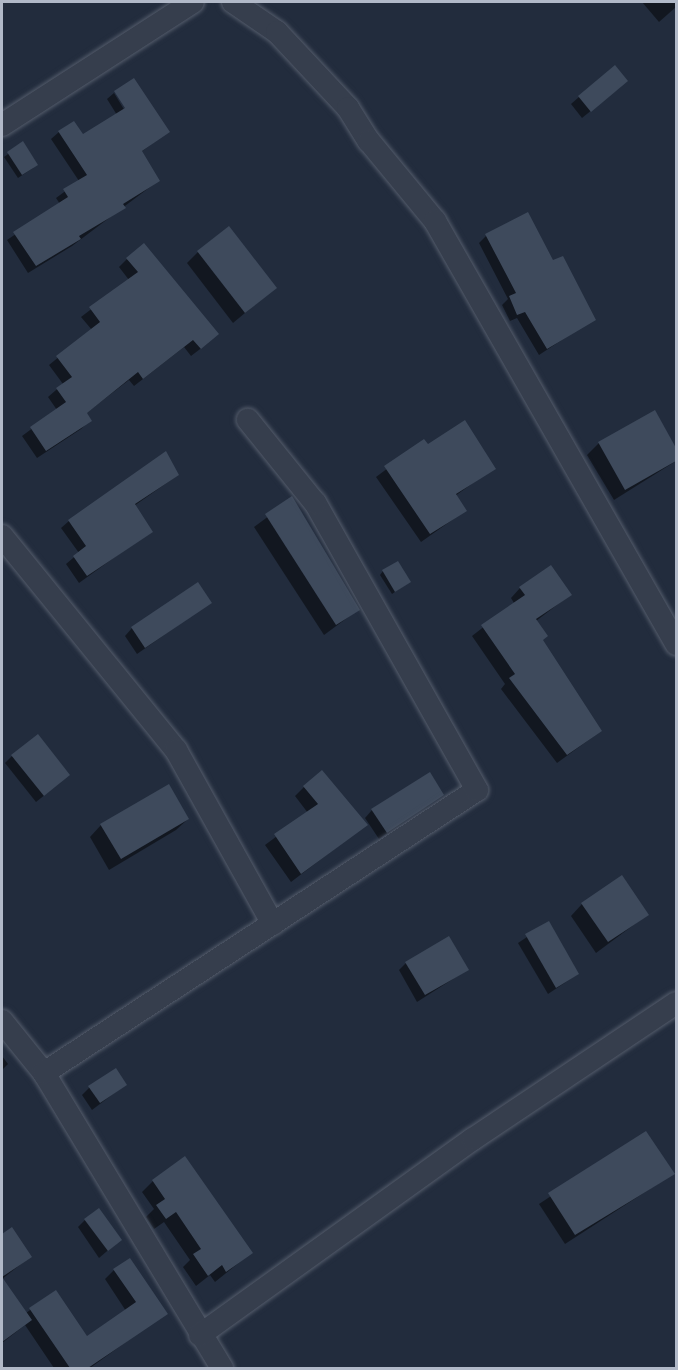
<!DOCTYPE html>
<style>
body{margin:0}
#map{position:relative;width:678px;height:1370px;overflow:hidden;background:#222c3d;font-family:"Sofia Sans Condensed",sans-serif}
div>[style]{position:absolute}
.shadow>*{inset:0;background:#0007}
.building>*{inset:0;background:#3e4a5c}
.roads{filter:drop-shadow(0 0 2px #545c6b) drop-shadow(0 0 2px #545c6b)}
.street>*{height:22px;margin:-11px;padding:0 11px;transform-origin:11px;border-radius:11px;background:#363e4d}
span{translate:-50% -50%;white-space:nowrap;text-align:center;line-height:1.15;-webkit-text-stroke:4.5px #1b2332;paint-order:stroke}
.frame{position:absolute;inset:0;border:3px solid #b1b9c8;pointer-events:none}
</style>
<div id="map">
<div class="shadow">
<div style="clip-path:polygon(642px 2px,676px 2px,676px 7px,659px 22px)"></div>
<div style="clip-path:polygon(619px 88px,582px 118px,571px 104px,579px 97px)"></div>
<div style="clip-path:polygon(114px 93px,128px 116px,168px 132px,141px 152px,158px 181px,72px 246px,28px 273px,7px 240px,60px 204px,56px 198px,79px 181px,51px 139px,59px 132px,82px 136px,117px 115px,107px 99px)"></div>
<div style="clip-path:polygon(22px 144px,33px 168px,18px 178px,4px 157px)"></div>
<div style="clip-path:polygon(486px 236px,552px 262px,594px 319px,539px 355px,517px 318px,510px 321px,502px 305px,508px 299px,479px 243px)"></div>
<div style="clip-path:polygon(198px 252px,275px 288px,233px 323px,187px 263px)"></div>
<div style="clip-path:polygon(127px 259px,208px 343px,191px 356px,184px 347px,134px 386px,129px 380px,85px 414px,90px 420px,81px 429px,37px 458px,22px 436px,57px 410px,48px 397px,63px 384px,49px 365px,92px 330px,81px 317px,129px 280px,119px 267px)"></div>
<div style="clip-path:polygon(654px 412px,676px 451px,676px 461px,614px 500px,587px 455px,599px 443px)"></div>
<div style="clip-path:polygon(424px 441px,427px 446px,494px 468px,455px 496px,465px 511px,421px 542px,376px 477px)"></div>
<div style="clip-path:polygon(178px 475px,134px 506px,151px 531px,79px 583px,66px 564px,79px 553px,61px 528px,69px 521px)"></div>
<div style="clip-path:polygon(292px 499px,358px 610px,324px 635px,254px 527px)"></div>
<div style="clip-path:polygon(383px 571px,409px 582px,392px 594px,380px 575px)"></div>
<div style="clip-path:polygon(520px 588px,570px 595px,536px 621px,541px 641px,601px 731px,557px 763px,501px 689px,505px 684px,472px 636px,514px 603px,511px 598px)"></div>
<div style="clip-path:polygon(210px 603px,137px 654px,125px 636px,132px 628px)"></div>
<div style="clip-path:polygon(12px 756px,61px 782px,36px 802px,5px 763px)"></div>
<div style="clip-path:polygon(304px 787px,366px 825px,291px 882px,265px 845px,308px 813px,295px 796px)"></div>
<div style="clip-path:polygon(442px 795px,379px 839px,365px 818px,372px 810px)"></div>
<div style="clip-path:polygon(188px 819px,176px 830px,109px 870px,90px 837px,101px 825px)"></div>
<div style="clip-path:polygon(582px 904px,647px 915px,596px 953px,571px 916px)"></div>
<div style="clip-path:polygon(548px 923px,578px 974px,548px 994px,518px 943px)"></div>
<div style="clip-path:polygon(406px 963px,467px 970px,417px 1002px,399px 970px)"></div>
<div style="clip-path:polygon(2px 1056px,8px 1064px,2px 1070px)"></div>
<div style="clip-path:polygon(125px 1085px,92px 1110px,82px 1095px,89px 1088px)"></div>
<div style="clip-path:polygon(645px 1134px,673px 1174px,565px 1244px,539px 1204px)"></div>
<div style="clip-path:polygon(153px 1181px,251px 1253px,215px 1282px,210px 1275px,196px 1286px,183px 1267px,190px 1260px,164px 1222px,154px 1229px,146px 1217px,154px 1209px,142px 1192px)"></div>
<div style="clip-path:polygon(85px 1220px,120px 1240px,99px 1258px,78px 1227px)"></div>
<div style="clip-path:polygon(12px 1229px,30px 1257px,2px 1279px,2px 1236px)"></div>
<div style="clip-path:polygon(114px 1270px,166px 1313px,90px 1368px,54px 1368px,25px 1325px,2px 1343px,2px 1294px,9px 1289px,26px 1313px,55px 1292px,86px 1338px,126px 1311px,105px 1279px)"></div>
</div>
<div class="building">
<div style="clip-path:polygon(615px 65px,628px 81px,591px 112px,578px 96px)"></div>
<div style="clip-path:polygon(134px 78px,170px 132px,142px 151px,160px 181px,123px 204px,126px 208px,79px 236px,81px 239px,36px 266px,13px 232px,68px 197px,63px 189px,87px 175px,58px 131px,74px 121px,83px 134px,125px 108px,114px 91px)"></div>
<div style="clip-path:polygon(23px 141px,38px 165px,22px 175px,7px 152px)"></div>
<div style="clip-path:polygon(528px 212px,553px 260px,563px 256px,596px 320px,547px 349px,525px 312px,517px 315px,509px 296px,516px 293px,485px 234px)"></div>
<div style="clip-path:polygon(229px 226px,277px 288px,245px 313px,197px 251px)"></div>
<div style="clip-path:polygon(144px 243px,219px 334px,201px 349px,193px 340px,143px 379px,138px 372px,87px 413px,92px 421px,46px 451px,30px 427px,66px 402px,56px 388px,72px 377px,56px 356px,100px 322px,89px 307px,138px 272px,126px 258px)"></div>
<div style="clip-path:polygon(655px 410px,676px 448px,676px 461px,625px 490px,598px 442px)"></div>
<div style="clip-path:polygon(465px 420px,496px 469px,456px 494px,467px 511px,430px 534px,384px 466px,424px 439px,428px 444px)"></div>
<div style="clip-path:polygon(166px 451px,179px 475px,135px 504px,153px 532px,87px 576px,73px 556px,86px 546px,68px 520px)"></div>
<div style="clip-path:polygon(292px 496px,360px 610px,336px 625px,265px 514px)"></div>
<div style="clip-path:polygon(398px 561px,411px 582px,395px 592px,382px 570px)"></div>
<div style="clip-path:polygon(551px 565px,572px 595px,536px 619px,548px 636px,543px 640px,602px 731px,567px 755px,509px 678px,515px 674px,481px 625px,525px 595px,519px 587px)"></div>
<div style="clip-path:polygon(198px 582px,212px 603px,145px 648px,131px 627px)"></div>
<div style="clip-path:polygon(38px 734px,70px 775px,44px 796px,11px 755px)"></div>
<div style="clip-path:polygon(322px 770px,368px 825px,301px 874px,274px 834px,318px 804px,303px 786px)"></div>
<div style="clip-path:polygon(430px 772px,444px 795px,387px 833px,371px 809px)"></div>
<div style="clip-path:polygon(169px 784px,189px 819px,121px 859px,100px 824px)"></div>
<div style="clip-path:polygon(622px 875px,649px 915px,608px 942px,581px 903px)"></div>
<div style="clip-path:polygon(549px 921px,579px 974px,556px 988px,525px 934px)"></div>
<div style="clip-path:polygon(449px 936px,469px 970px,425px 995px,405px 962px)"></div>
<div style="clip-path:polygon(116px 1068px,127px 1085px,100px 1103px,88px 1086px)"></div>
<div style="clip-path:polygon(646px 1131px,675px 1174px,575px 1235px,548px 1193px)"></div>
<div style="clip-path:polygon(185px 1156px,253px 1253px,226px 1272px,222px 1265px,208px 1276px,193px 1254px,201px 1249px,176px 1212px,166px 1219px,156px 1205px,165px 1199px,152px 1180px)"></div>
<div style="clip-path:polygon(99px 1208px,122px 1240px,108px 1251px,84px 1219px)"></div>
<div style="clip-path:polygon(12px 1227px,32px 1257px,2px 1277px,32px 1320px,2px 1342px,2px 1234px)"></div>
<div style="clip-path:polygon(130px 1258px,168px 1314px,88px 1368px,70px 1368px,29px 1308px,56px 1290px,87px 1336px,136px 1302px,113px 1269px)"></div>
</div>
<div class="roads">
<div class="street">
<div style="left:233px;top:2px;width:53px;rotate:34.3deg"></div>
<div style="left:277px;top:32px;width:104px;rotate:46.9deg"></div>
<div style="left:348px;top:108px;width:39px;rotate:58deg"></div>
<div style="left:369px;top:141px;width:104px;rotate:50.5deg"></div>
<div style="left:435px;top:221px;width:487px;rotate:60.3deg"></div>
<div style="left:2px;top:125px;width:227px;rotate:-32.8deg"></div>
<div style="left:2px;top:536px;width:276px;rotate:50.9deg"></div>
<div style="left:176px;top:750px;width:199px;rotate:60.9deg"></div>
<div style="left:2px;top:1021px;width:67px;rotate:51.1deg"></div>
<div style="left:44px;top:1073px;width:345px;rotate:58.9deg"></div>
<div style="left:44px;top:1073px;width:517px;rotate:-33.17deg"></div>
<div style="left:477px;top:790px;width:330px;rotate:-119.4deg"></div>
<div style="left:315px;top:503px;width:107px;rotate:-128.9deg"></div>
<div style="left:200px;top:1335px;width:336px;rotate:-35.7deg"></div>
<div style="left:473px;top:1139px;width:244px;rotate:-33.8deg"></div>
</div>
</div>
<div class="frame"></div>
</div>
